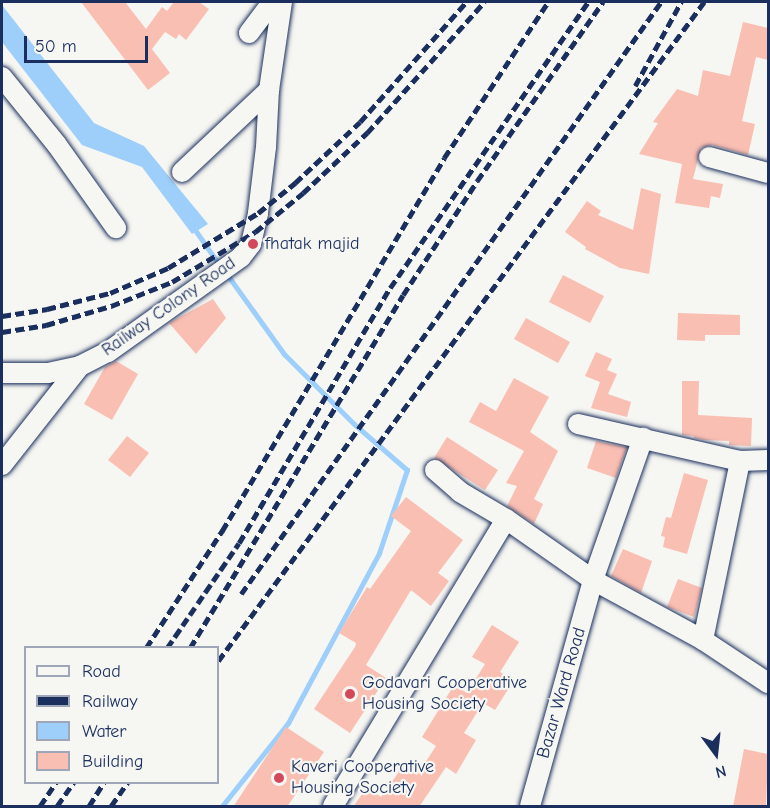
<!DOCTYPE html>
<style>
body{margin:0}
#map{position:relative;width:770px;height:808px;overflow:hidden;background:#f6f6f2;font-family:"Comic Neue",sans-serif}
div>[style]{position:absolute}
.water>*{inset:0;background:#9dcffa}
.stream>*{height:5px;margin:-2.5px;padding:0 2.5px;transform-origin:2.5px;border-radius:2.5px;background:#9dcffa}
.building>*{inset:0;background:#fabfb3}
.roads{filter:drop-shadow(0 0 2px #1b2f5e) drop-shadow(0 0 2px #1b2f5e)}
.minor>*{height:20px;margin:-10px;padding:0 10px;transform-origin:10px;border-radius:10px;background:#f6f6f2}
.rail>*{height:4.5px;margin-top:-2.25px;transform-origin:0;background:repeating-linear-gradient(90deg,#1b2f5e 0 9px,transparent 0 13.5px)}
.dots>*{width:16px;height:16px;translate:-50% -50%;box-sizing:border-box;border:3px solid #f6f6f2;border-radius:50%}
span{translate:-50% -50%;white-space:nowrap;text-align:center;line-height:1.15;-webkit-text-stroke:4.5px #f6f6f2;paint-order:stroke}
.poi-label{font-size:18px;color:#1b2f5e}
.left{translate:0 -50%;text-align:left}
.street-label{font-size:18px;color:#1b2f5e}
.frame{position:absolute;inset:0;border:3px solid #1b2f5e;pointer-events:none}
.legend{position:absolute;left:24px;top:646px;width:195px;height:138px;box-sizing:border-box;background:#f6f6f2;border:2px solid #9ea6b7;margin:0;padding:8px 10px;list-style:none;font-size:18px;color:#1b2f5e}
.legend li{display:flex;align-items:center;gap:12px;height:30px}
.legend b{width:30px;border:2px solid #9ea6b7}
.north{position:absolute;left:686px;top:724px;width:60px;height:60px;-webkit-text-stroke:4px #f6f6f2;paint-order:stroke;rotate:165deg;font-size:16px;font-weight:700;line-height:24px;text-align:center;color:#1b2f5e}
.north::after{content:'';display:block;margin:auto;width:21px;height:27px;background:#1b2f5e;clip-path:polygon(50% 0,100% 100%,50% 72%,0 100%)}
.scale{position:absolute;left:24px;top:36px;width:124px;height:27px;box-sizing:border-box;border:3px solid #1b2f5e;border-top:0;padding-left:8px;font-size:18px;line-height:21px;white-space:nowrap;color:#1b2f5e;-webkit-text-stroke:4px #f6f6f2;paint-order:stroke}
</style>
<div id="map">
<div class="water">
<div style="clip-path:polygon(2px 5px,94px 123px,144px 146px,208px 224px,192px 234px,142px 167px,82px 145px,2px 42px)"></div>
</div>
<div class="stream">
<div style="left:193px;top:227px;width:47px;rotate:55.3deg"></div>
<div style="left:222px;top:806px;width:106px;rotate:-51.5deg"></div>
<div style="left:288px;top:723px;width:193px;rotate:-61.8deg"></div>
<div style="left:379px;top:553px;width:88px;rotate:-71.4deg"></div>
<div style="left:407px;top:470px;width:70px;rotate:-139deg"></div>
<div style="left:354px;top:424px;width:99px;rotate:-135deg"></div>
<div style="left:284px;top:354px;width:100px;rotate:-125.6deg"></div>
</div>
<div class="building">
<div style="clip-path:polygon(81px 2px,125px 2px,146px 29px,162px 7px,167px 11px,174px 2px,199px 2px,209px 9px,186px 40px,179px 34px,176px 39px,165px 32px,152px 49px,170px 73px,148px 90px)"></div>
<div style="clip-path:polygon(743px 22px,768px 28px,768px 60px,756px 57px,742px 121px,755px 124px,748px 155px,712px 145px,701px 148px,693px 179px,723px 184px,720px 198px,711px 196px,709px 208px,675px 203px,682px 164px,639px 154px,658px 123px,653px 122px,677px 89px,698px 96px,703px 70px,730px 76px)"></div>
<div style="clip-path:polygon(641px 188px,661px 194px,649px 274px,620px 268px,585px 249px,586px 247px,565px 232px,587px 201px,601px 211px,598px 215px,633px 230px)"></div>
<div style="clip-path:polygon(563px 275px,604px 296px,590px 323px,549px 302px)"></div>
<div style="clip-path:polygon(213px 299px,226px 318px,196px 354px,169px 323px)"></div>
<div style="clip-path:polygon(678px 313px,740px 315px,740px 335px,705px 335px,705px 341px,677px 340px)"></div>
<div style="clip-path:polygon(526px 318px,570px 342px,558px 363px,514px 339px)"></div>
<div style="clip-path:polygon(596px 352px,612px 359px,607px 370px,617px 374px,608px 394px,631px 402px,627px 417px,591px 408px,600px 382px,585px 376px)"></div>
<div style="clip-path:polygon(116px 361px,138px 374px,112px 420px,84px 404px,105px 367px)"></div>
<div style="clip-path:polygon(514px 378px,549px 397px,530px 432px,558px 451px,534px 499px,543px 504px,534px 524px,507px 506px,517px 486px,506px 483px,524px 451px,469px 422px,480px 402px,496px 411px)"></div>
<div style="clip-path:polygon(682px 381px,699px 381px,698px 415px,752px 418px,751px 446px,729px 445px,729px 441px,704px 440px,694px 438px,694px 436px,682px 435px)"></div>
<div style="clip-path:polygon(127px 436px,149px 453px,130px 477px,108px 460px)"></div>
<div style="clip-path:polygon(447px 437px,498px 470px,485px 490px,434px 458px)"></div>
<div style="clip-path:polygon(596px 441px,627px 447px,616px 478px,587px 468px)"></div>
<div style="clip-path:polygon(684px 473px,708px 480px,687px 554px,663px 547px,665px 537px,661px 536px,666px 517px,671px 518px)"></div>
<div style="clip-path:polygon(406px 497px,463px 540px,438px 573px,449px 581px,431px 606px,411px 590px,366px 665px,386px 678px,350px 733px,314px 709px,355px 647px,356px 643px,339px 633px,367px 587px,370px 589px,411px 531px,391px 516px)"></div>
<div style="clip-path:polygon(623px 549px,652px 561px,641px 593px,611px 576px)"></div>
<div style="clip-path:polygon(678px 579px,702px 588px,694px 617px,667px 607px)"></div>
<div style="clip-path:polygon(492px 625px,519px 642px,500px 672px,514px 680px,495px 710px,483px 703px,464px 733px,476px 740px,456px 774px,446px 767px,419px 807px,353px 807px,367px 787px,381px 797px,403px 766px,417px 775px,436px 746px,422px 737px,454px 685px,467px 693px,485px 664px,472px 657px)"></div>
<div style="clip-path:polygon(286px 727px,324px 752px,287px 807px,233px 807px)"></div>
<div style="clip-path:polygon(744px 749px,768px 754px,766px 807px,733px 807px)"></div>
</div>
<div class="roads">
<div class="minor">
<div style="left:249px;top:33px;width:39px;rotate:-53deg"></div>
<div style="left:2px;top:77px;width:87px;rotate:51deg"></div>
<div style="left:57px;top:145px;width:102px;rotate:54.6deg"></div>
<div style="left:709px;top:157px;width:61px;rotate:15.2deg"></div>
<div style="left:182px;top:172px;width:120px;rotate:-43.3deg"></div>
<div style="left:2px;top:373px;width:46px"></div>
<div style="left:48px;top:373px;width:33px;rotate:-12deg"></div>
<div style="left:80px;top:366px;width:31px;rotate:-27deg"></div>
<div style="left:108px;top:352px;width:163px;rotate:-35.5deg"></div>
<div style="left:241px;top:257px;width:16px;rotate:-52deg"></div>
<div style="left:251px;top:244px;width:32px;rotate:-77deg"></div>
<div style="left:258px;top:213px;width:66px;rotate:-83.1deg"></div>
<div style="left:266px;top:147px;width:57px;rotate:-87deg"></div>
<div style="left:269px;top:90px;width:89px;rotate:-81.6deg"></div>
<div style="left:578px;top:424px;width:166px;rotate:12.9deg"></div>
<div style="left:740px;top:461px;width:28px;rotate:-2deg"></div>
<div style="left:2px;top:465px;width:126px;rotate:-51.8deg"></div>
<div style="left:435px;top:470px;width:33px;rotate:41deg"></div>
<div style="left:460px;top:492px;width:53px;rotate:30.4deg"></div>
<div style="left:506px;top:519px;width:106px;rotate:35deg"></div>
<div style="left:593px;top:580px;width:125px;rotate:28.6deg"></div>
<div style="left:703px;top:640px;width:78px;rotate:33.5deg"></div>
<div style="left:703px;top:640px;width:183px;rotate:-78.3deg"></div>
<div style="left:333px;top:806px;width:335px;rotate:-58.9deg"></div>
<div style="left:530px;top:806px;width:235px;rotate:-74.4deg"></div>
<div style="left:593px;top:580px;width:151px;rotate:-70.6deg"></div>
</div>
</div>
<div class="rail">
<div style="left:635px;top:86px;width:96px;rotate:-61.3deg"></div>
<div style="left:2px;top:316px;width:46px;rotate:-8.8deg"></div>
<div style="left:47px;top:309px;width:65px;rotate:-14.3deg"></div>
<div style="left:110px;top:293px;width:63px;rotate:-23.3deg"></div>
<div style="left:168px;top:268px;width:105px;rotate:-31.4deg"></div>
<div style="left:258px;top:213px;width:48px;rotate:-39deg"></div>
<div style="left:295px;top:183px;width:89px;rotate:-43.2deg"></div>
<div style="left:360px;top:122px;width:160px;rotate:-48.5deg"></div>
<div style="left:2px;top:332px;width:45px;rotate:-9deg"></div>
<div style="left:46px;top:325px;width:68px;rotate:-16.3deg"></div>
<div style="left:111px;top:306px;width:66px;rotate:-21.5deg"></div>
<div style="left:172px;top:282px;width:97px;rotate:-31.1deg"></div>
<div style="left:255px;top:232px;width:62px;rotate:-39.1deg"></div>
<div style="left:303px;top:193px;width:88px;rotate:-43.2deg"></div>
<div style="left:367px;top:133px;width:176px;rotate:-48.2deg"></div>
<div style="left:241px;top:594px;width:726px;rotate:-54.65deg"></div>
<div style="left:146px;top:648px;width:140px;rotate:-57deg"></div>
<div style="left:222px;top:531px;width:434px;rotate:-59.2deg"></div>
<div style="left:444px;top:158px;width:187px;rotate:-56.3deg"></div>
<div style="left:167px;top:648px;width:127px;rotate:-55.6deg"></div>
<div style="left:239px;top:543px;width:296px;rotate:-59.4deg"></div>
<div style="left:390px;top:288px;width:348px;rotate:-55.3deg"></div>
<div style="left:190px;top:648px;width:412px;rotate:-58.9deg"></div>
<div style="left:403px;top:295px;width:136px;rotate:-57deg"></div>
<div style="left:477px;top:181px;width:219px;rotate:-54.9deg"></div>
<div style="left:218px;top:661px;width:819px;rotate:-53.59deg"></div>
<div style="left:40px;top:806px;width:29px;rotate:-56deg"></div>
<div style="left:57px;top:806px;width:29px;rotate:-55deg"></div>
<div style="left:89px;top:806px;width:28px;rotate:-58deg"></div>
<div style="left:111px;top:806px;width:29px;rotate:-55deg"></div>
</div>
<div class="dots">
<div style="left:253px;top:244px;background:#d1495b"></div>
<div style="left:350px;top:694px;background:#d1495b"></div>
<div style="left:279px;top:778px;background:#d1495b"></div>
</div>
<div class="poi-label">
<span class="left" style="left:265px;top:244px">fhatak majid</span>
<span class="left" style="left:362px;top:694px">Godavari Cooperative<br>Housing Society</span>
<span class="left" style="left:291px;top:778px">Kaveri Cooperative<br>Housing Society</span>
</div>
<div class="street-label">
<span style="left:169px;top:307px;rotate:-35deg">Railway Colony Road</span>
<span style="left:562px;top:693px;rotate:-74deg">Bazar Ward Road</span>
</div>
<div class="frame"></div>
<ul class="legend">
<li><b style="height:8px;background:#f6f6f2"></b>Road</li>
<li><b style="height:8px;background:#1b2f5e"></b>Railway</li>
<li><b style="height:16px;background:#9dcffa"></b>Water</li>
<li><b style="height:16px;background:#fabfb3"></b>Building</li>
</ul>
<div class="north">N</div>
<div class="scale">50 m</div>
</div>
